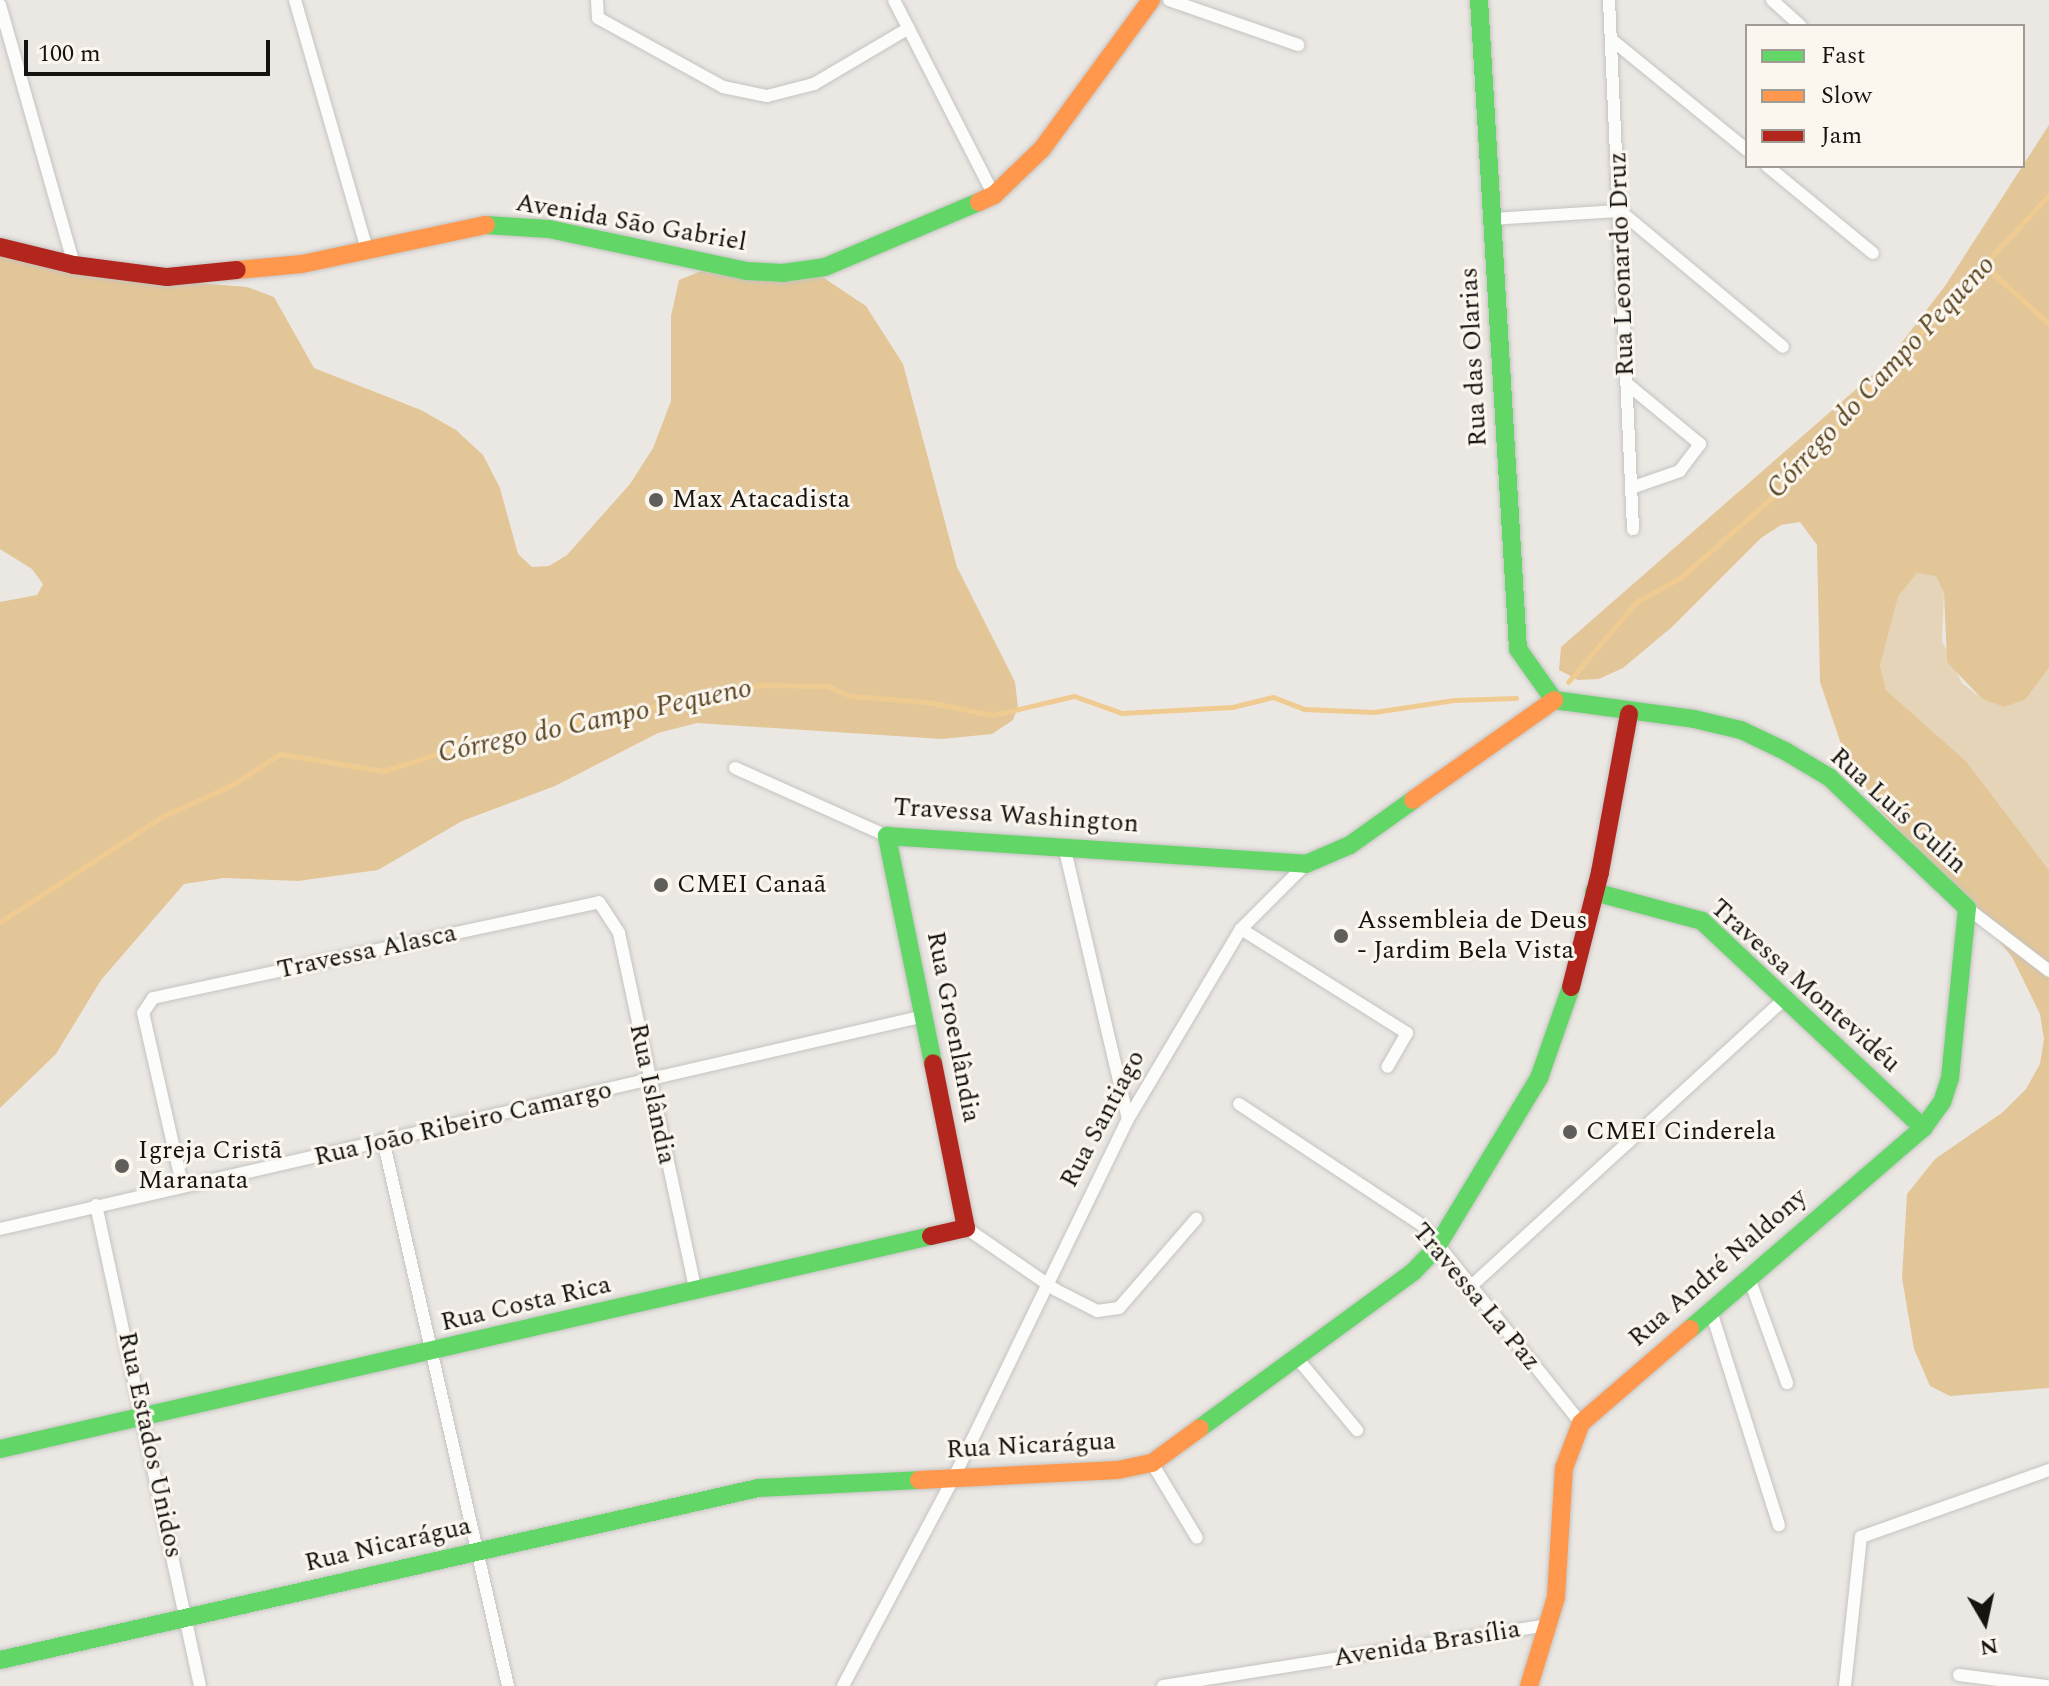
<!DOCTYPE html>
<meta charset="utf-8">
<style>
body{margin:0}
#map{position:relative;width:2049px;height:1686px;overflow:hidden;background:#ebe8e4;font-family:Spectral,serif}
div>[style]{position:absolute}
.green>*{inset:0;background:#e6d4b9}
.forest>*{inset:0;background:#e2c698}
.stream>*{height:5px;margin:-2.5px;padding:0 2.5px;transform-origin:2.5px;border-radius:2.5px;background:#efcb91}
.roads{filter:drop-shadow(0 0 2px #c5c3c0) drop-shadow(0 0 2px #c5c3c0)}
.street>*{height:12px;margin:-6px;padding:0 6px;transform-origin:6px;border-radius:6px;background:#fcfcfb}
.fast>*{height:18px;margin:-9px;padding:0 9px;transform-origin:9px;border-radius:9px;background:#63d668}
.slow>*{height:18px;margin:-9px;padding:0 9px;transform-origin:9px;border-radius:9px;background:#ff974d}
.jam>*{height:18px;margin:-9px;padding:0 9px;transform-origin:9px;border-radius:9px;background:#b3261e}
.dots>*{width:22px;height:22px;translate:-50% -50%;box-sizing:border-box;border:4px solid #fbf6ee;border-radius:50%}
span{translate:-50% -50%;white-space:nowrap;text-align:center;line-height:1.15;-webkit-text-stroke:6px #fbf6ee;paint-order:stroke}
.street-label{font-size:26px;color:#151411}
.poi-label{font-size:26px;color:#151411}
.left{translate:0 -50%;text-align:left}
.water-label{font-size:28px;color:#5a4522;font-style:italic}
.legend{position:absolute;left:1745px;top:24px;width:280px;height:144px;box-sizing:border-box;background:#fbf6ee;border:2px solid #9f9c96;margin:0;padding:10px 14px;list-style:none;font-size:24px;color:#151411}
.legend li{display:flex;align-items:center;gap:16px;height:40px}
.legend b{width:40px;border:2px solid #9f9c96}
.north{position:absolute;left:1945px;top:1582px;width:80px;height:80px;-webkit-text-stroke:6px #fbf6ee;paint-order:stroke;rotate:171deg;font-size:22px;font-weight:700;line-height:32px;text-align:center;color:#151411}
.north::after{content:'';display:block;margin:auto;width:28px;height:36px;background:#151411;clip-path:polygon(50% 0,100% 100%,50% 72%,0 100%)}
.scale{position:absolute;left:24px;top:40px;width:246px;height:36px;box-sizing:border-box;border:4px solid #151411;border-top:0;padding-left:10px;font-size:24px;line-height:28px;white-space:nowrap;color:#151411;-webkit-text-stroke:6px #fbf6ee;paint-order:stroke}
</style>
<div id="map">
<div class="green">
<div style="clip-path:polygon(1917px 573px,1936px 575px,1944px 593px,1942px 641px,1962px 683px,1982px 699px,2004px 707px,2025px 700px,2049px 668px,2049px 870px,1966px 761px,1886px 690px,1880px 665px,1883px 639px,1898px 597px)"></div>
</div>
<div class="forest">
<div style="clip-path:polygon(2049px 125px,2049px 668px,2025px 700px,2004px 707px,1982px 699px,1947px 662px,1944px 593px,1936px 576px,1917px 573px,1898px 597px,1880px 665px,1886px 690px,1966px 761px,2049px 870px,2049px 1388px,1950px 1396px,1930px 1386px,1914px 1349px,1902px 1278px,1907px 1194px,1935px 1159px,2003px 1112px,2026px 1089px,2040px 1064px,2044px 1039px,2040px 1014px,2012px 957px,1965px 899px,1880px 810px,1843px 750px,1820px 682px,1817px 545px,1800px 522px,1781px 525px,1761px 538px,1672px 627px,1623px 668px,1599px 679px,1578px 680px,1559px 670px,1561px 647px,1886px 363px,1945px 286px)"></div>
<div style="clip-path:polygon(0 251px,185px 282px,247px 287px,274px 297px,314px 368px,421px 410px,456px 430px,483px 455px,500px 488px,518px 554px,532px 567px,549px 566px,567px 555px,630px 484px,653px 448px,671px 401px,671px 316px,679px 280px,701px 271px,757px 267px,815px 272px,866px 306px,903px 364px,957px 567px,1015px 682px,1018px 707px,1013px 720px,992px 734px,942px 739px,697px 723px,658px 733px,555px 786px,462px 821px,378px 870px,298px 881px,224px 878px,184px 884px,101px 980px,56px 1054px,0 1108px,0 602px,37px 595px,43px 584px,32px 569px,0 549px)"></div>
</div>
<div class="stream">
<div style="left:1984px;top:265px;width:88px;rotate:42.2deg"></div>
<div style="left:1568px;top:682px;width:105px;rotate:-49.6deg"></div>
<div style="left:1636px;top:602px;width:50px;rotate:-28.6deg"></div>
<div style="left:1680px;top:578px;width:149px;rotate:-41.2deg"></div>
<div style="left:1792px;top:480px;width:153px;rotate:-49.5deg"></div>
<div style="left:1891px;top:364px;width:231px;rotate:-46.9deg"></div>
<div style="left:0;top:922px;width:197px;rotate:-33deg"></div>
<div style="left:165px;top:815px;width:71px;rotate:-24deg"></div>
<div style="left:230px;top:786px;width:59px;rotate:-32.6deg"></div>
<div style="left:280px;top:754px;width:104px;rotate:9.4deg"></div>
<div style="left:383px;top:771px;width:86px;rotate:-17.6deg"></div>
<div style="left:465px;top:745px;width:300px;rotate:-11.5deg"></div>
<div style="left:759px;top:685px;width:68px;rotate:0.8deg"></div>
<div style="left:827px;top:686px;width:25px;rotate:23deg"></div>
<div style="left:850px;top:696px;width:78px;rotate:4.4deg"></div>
<div style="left:928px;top:702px;width:66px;rotate:11.3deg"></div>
<div style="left:993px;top:715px;width:83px;rotate:-13.2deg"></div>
<div style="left:1074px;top:696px;width:51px;rotate:19.5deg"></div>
<div style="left:1122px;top:713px;width:110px;rotate:-3.1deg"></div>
<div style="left:1232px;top:707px;width:42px;rotate:-13.7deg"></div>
<div style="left:1273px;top:697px;width:33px;rotate:21deg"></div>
<div style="left:1304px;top:709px;width:70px;rotate:2.5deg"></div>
<div style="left:1374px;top:712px;width:81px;rotate:-8.5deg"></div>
<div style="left:1454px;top:700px;width:62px;rotate:-1.8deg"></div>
</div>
<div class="roads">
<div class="street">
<div style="left:295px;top:0;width:259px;rotate:73.9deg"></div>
<div style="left:597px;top:0;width:18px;rotate:87deg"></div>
<div style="left:598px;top:18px;width:143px;rotate:28.9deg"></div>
<div style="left:723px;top:87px;width:45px;rotate:11.6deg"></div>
<div style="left:767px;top:96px;width:49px;rotate:-14.3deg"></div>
<div style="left:814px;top:84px;width:110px;rotate:-30.5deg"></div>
<div style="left:894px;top:0;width:219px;rotate:62.9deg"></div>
<div style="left:1169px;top:0;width:137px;rotate:19.2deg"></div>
<div style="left:1609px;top:0;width:530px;rotate:87.4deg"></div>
<div style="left:1772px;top:0;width:39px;rotate:42deg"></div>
<div style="left:0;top:5px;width:270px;rotate:74.1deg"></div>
<div style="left:1612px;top:40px;width:174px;rotate:39.2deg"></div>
<div style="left:1767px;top:166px;width:137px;rotate:39.4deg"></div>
<div style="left:1492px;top:219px;width:128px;rotate:-3.6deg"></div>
<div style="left:1620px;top:211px;width:212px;rotate:39.8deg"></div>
<div style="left:1626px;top:383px;width:96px;rotate:39.5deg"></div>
<div style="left:1700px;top:444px;width:34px;rotate:127deg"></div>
<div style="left:1680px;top:471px;width:52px;rotate:160.9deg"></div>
<div style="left:735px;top:768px;width:167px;rotate:24.1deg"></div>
<div style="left:1064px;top:846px;width:280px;rotate:76.8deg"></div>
<div style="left:1967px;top:908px;width:103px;rotate:37.5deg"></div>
<div style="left:1241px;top:929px;width:196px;rotate:32.1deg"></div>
<div style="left:1407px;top:1033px;width:39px;rotate:120deg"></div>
<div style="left:1239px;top:1104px;width:221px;rotate:33.5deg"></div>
<div style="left:1423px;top:1226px;width:253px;rotate:51.3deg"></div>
<div style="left:384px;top:1144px;width:556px;rotate:77.11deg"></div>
<div style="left:182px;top:1184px;width:175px;rotate:-102.8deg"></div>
<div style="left:143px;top:1013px;width:18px;rotate:-56deg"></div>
<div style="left:153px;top:998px;width:456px;rotate:-12.1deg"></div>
<div style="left:599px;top:902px;width:37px;rotate:57deg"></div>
<div style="left:619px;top:933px;width:367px;rotate:77.9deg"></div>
<div style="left:96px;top:1205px;width:492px;rotate:77.8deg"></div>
<div style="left:966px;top:1228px;width:109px;rotate:34.6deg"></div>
<div style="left:1056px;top:1290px;width:46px;rotate:27.1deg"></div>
<div style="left:1097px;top:1311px;width:22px;rotate:-8deg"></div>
<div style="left:1119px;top:1308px;width:118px;rotate:-49.1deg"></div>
<div style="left:0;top:1229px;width:948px;rotate:-12.98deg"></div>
<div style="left:1748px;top:1275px;width:115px;rotate:70.1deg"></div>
<div style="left:1469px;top:1288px;width:431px;rotate:-42.5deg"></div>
<div style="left:1710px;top:1308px;width:228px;rotate:72.4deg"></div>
<div style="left:1297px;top:1358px;width:94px;rotate:50.2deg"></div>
<div style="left:1152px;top:1463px;width:87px;rotate:59deg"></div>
<div style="left:1959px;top:1675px;width:88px;rotate:7.2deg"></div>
<div style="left:843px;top:1686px;width:239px;rotate:-62deg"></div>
<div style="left:955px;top:1475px;width:396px;rotate:-64.1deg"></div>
<div style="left:1128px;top:1119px;width:221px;rotate:-59.3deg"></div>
<div style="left:1241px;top:929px;width:92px;rotate:-45deg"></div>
<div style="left:1163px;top:1686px;width:391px;rotate:-9deg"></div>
<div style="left:1845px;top:1686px;width:150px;rotate:-83.9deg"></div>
<div style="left:1861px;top:1537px;width:200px;rotate:-19.6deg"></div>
</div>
<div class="fast">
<div style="left:1479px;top:0;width:650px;rotate:86.56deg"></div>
<div style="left:1518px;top:649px;width:62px;rotate:54.8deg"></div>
<div style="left:486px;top:225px;width:63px;rotate:3.6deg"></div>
<div style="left:549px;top:229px;width:201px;rotate:12deg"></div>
<div style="left:746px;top:271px;width:36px;rotate:3deg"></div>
<div style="left:782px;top:273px;width:43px;rotate:-7.9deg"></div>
<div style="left:825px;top:267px;width:167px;rotate:-22.9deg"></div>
<div style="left:1554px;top:700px;width:141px;rotate:7.7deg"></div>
<div style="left:1694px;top:719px;width:48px;rotate:13.2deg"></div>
<div style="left:1741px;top:730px;width:49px;rotate:25.5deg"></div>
<div style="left:1785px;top:751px;width:51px;rotate:30.6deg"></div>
<div style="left:1829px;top:777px;width:190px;rotate:43.5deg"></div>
<div style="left:1967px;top:908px;width:171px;rotate:95.7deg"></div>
<div style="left:1950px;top:1078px;width:25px;rotate:108deg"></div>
<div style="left:1942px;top:1102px;width:32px;rotate:126deg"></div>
<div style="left:1923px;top:1128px;width:308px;rotate:139.2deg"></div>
<div style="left:1594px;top:892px;width:112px;rotate:15deg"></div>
<div style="left:1702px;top:921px;width:303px;rotate:43.1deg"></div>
<div style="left:933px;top:1063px;width:232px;rotate:-101.5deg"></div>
<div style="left:887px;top:836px;width:420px;rotate:3.8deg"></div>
<div style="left:1306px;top:864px;width:48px;rotate:-23.4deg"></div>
<div style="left:1350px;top:845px;width:77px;rotate:-35.5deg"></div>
<div style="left:1200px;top:1428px;width:264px;rotate:-36.2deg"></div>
<div style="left:1413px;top:1272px;width:33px;rotate:-46deg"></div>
<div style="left:1436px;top:1248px;width:199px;rotate:-58.8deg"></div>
<div style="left:1539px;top:1078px;width:96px;rotate:-70.6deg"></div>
<div style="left:0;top:1449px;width:955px;rotate:-12.89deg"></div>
<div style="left:0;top:1660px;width:777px;rotate:-12.78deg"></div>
<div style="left:758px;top:1488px;width:161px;rotate:-2.8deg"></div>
</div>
<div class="slow">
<div style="left:979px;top:202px;width:17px;rotate:-25deg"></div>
<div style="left:994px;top:195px;width:66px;rotate:-43.8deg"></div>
<div style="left:1042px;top:149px;width:185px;rotate:-53.8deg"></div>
<div style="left:237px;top:270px;width:65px;rotate:-5.3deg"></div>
<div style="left:302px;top:264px;width:188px;rotate:-12deg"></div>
<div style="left:1413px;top:800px;width:173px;rotate:-35.3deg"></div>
<div style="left:919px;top:1480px;width:199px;rotate:-2.9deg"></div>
<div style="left:1118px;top:1470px;width:35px;rotate:-12deg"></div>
<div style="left:1152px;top:1463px;width:59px;rotate:-36.1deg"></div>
<div style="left:1529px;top:1686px;width:93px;rotate:-73.1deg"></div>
<div style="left:1556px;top:1597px;width:129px;rotate:-86.5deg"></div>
<div style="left:1564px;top:1468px;width:48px;rotate:-69.3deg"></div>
<div style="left:1581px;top:1423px;width:144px;rotate:-40.8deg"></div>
</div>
<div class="jam">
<div style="left:0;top:247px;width:76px;rotate:13.7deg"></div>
<div style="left:74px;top:265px;width:94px;rotate:7.4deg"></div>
<div style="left:167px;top:277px;width:70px;rotate:-5.7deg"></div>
<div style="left:1571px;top:987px;width:119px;rotate:-75.8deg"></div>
<div style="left:1600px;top:872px;width:161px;rotate:-79.6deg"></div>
<div style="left:931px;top:1236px;width:36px;rotate:-13deg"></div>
<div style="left:966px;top:1228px;width:168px;rotate:-101.3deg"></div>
</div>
</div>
<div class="dots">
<div style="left:656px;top:500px;background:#605e5b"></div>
<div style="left:661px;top:885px;background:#605e5b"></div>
<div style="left:1341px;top:936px;background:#605e5b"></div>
<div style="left:1570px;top:1132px;background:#605e5b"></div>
<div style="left:122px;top:1166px;background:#605e5b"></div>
</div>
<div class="street-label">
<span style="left:631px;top:223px;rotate:10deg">Avenida São Gabriel</span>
<span style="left:1622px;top:264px;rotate:-92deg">Rua Leonardo Druz</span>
<span style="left:1474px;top:357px;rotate:-93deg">Rua das Olarias</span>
<span style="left:1898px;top:811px;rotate:42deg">Rua Luís Gulin</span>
<span style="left:1016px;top:816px;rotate:4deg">Travessa Washington</span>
<span style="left:367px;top:952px;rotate:-12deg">Travessa Alasca</span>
<span style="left:1805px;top:986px;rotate:42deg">Travessa Montevidéu</span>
<span style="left:953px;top:1027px;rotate:79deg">Rua Groenlândia</span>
<span style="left:652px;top:1094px;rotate:78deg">Rua Islândia</span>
<span style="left:1103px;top:1119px;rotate:-62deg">Rua Santiago</span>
<span style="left:463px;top:1124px;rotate:-13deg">Rua João Ribeiro Camargo</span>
<span style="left:1718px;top:1268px;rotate:-41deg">Rua André Naldony</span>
<span style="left:1476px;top:1297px;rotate:50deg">Travessa La Paz</span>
<span style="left:526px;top:1304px;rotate:-13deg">Rua Costa Rica</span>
<span style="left:150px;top:1445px;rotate:78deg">Rua Estados Unidos</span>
<span style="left:1031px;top:1446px;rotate:-3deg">Rua Nicarágua</span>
<span style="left:388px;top:1545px;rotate:-13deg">Rua Nicarágua</span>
<span style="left:1427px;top:1644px;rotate:-9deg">Avenida Brasília</span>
</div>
<div class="poi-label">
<span class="left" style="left:672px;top:500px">Max Atacadista</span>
<span class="left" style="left:677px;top:885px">CMEI Canaã</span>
<span class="left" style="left:1357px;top:936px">Assembleia de Deus<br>- Jardim Bela Vista</span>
<span class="left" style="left:1586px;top:1132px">CMEI Cinderela</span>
<span class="left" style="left:138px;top:1166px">Igreja Cristã<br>Maranata</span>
</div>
<div class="water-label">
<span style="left:1881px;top:377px;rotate:-47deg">Córrego do Campo Pequeno</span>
<span style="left:595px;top:721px;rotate:-12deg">Córrego do Campo Pequeno</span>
</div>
<ul class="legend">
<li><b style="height:10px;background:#63d668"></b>Fast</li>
<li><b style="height:10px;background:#ff974d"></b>Slow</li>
<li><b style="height:10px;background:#b3261e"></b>Jam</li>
</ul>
<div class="north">N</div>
<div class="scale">100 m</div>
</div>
